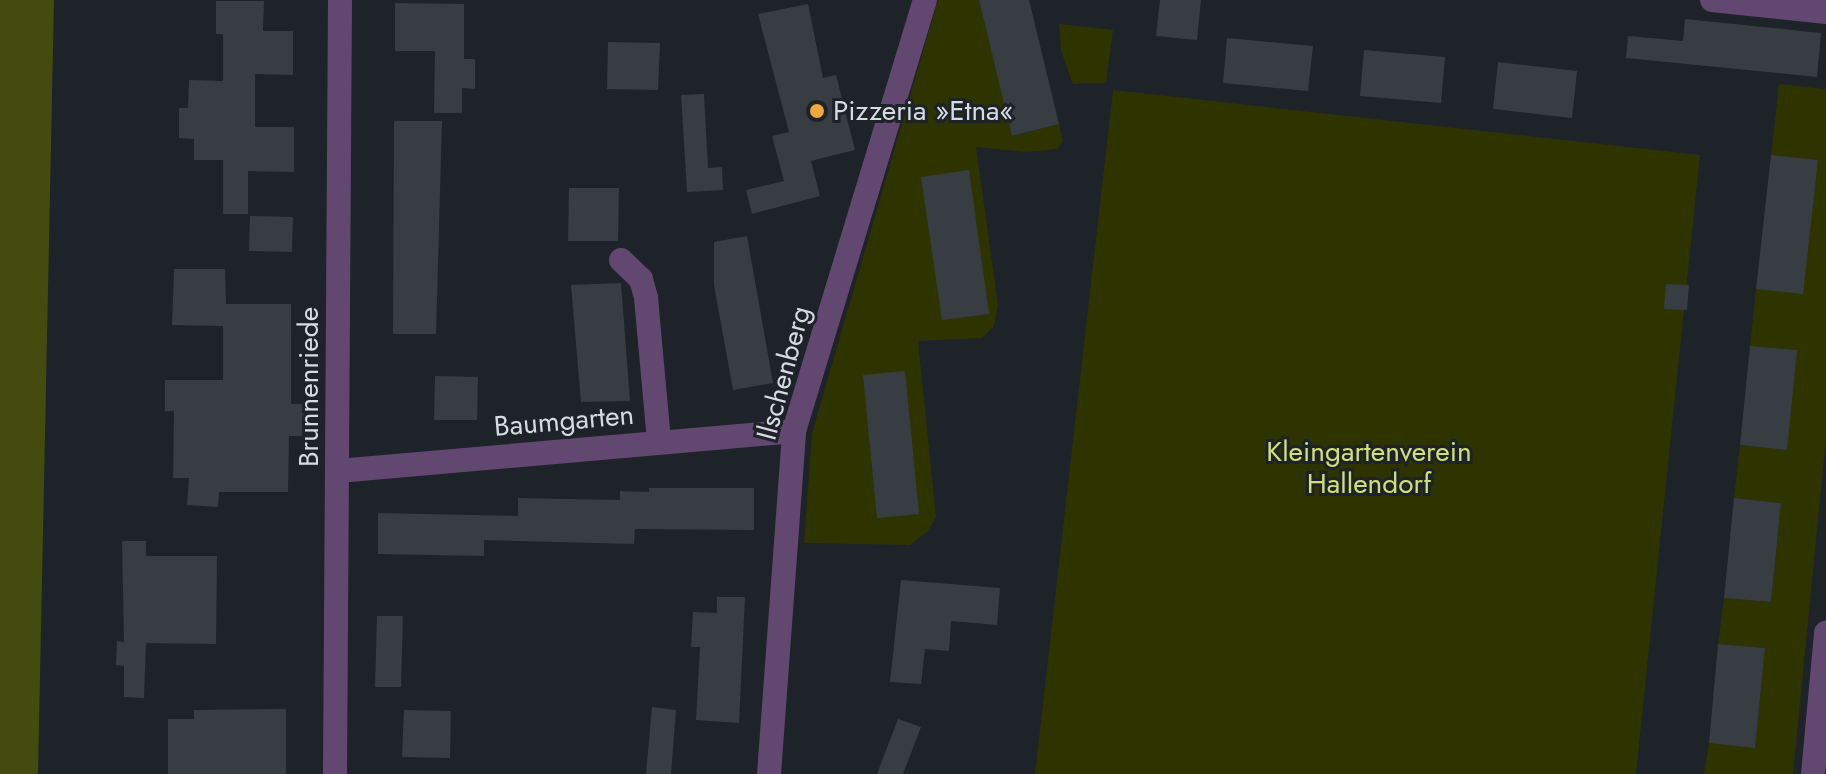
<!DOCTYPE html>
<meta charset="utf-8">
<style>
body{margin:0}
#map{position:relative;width:1826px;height:774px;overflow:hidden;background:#1e2229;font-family:Jost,sans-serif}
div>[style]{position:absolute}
.green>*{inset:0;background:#2e3400}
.forest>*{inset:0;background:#444b0f}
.building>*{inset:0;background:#383d44}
.minor>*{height:24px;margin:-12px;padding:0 12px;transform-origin:12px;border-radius:12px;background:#624871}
.dots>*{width:22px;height:22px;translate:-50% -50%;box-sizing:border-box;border:4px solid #1e2229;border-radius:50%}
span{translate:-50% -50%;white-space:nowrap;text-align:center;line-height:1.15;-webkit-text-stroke:6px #1e2229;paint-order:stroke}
.poi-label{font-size:28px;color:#d7dadf}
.left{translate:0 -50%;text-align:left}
.street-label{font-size:28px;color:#d7dadf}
.park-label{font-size:28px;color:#d0e077}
</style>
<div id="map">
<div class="green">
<div style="clip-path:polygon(938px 0,979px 0,1013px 136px,1059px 124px,1063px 141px,1057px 149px,1026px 152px,976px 147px,998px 305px,994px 326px,982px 338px,918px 341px,936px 517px,928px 531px,910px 545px,804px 543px,812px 433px)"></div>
<div style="clip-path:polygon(1059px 24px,1113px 30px,1106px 83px,1073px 84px,1061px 51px)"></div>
<div style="clip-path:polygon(1779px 84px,1826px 89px,1826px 439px,1793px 774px,1704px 774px,1709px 743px,1755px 747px,1765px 648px,1718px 644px,1724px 598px,1771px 602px,1781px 503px,1734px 498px,1740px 445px,1786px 450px,1796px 350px,1750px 346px,1756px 289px,1817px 160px,1771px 155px)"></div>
<div style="clip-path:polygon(1113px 90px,1700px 155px,1636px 774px,1035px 774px)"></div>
</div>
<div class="forest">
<div style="clip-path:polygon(0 0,54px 0,38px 774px,0 774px)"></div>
</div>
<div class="building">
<div style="clip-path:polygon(979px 0,1029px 0,1059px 124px,1012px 136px)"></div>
<div style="clip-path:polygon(1160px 0,1201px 0,1197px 40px,1156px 36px)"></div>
<div style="clip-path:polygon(216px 1px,264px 1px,263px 31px,293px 31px,293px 75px,255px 74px,255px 127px,294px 127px,294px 172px,248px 171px,248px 214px,223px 214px,223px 160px,194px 160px,194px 139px,179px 138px,179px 108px,188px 108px,189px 80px,223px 81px,223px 34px,216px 34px)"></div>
<div style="clip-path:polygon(395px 3px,464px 4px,464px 59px,475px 59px,475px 89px,462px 88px,462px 113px,434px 113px,435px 51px,395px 51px)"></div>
<div style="clip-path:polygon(808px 4px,823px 78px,836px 75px,855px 150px,811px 161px,820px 196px,752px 214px,746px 190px,784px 181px,772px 136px,789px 132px,758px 14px)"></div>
<div style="clip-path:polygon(1685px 19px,1821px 33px,1817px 77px,1626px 58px,1628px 36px,1683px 41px)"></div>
<div style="clip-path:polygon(1227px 38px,1313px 46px,1308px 91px,1223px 83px)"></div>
<div style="clip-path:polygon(608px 42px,660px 43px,658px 90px,607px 89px)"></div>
<div style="clip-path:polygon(1364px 50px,1445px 57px,1441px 103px,1360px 96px)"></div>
<div style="clip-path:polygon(1498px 62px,1577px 71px,1572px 118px,1493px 109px)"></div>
<div style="clip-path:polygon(704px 94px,708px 168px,722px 167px,723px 190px,687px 192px,681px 95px)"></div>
<div style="clip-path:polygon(394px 121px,442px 121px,436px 334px,393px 334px)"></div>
<div style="clip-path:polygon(1771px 155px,1818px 160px,1803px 294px,1756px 289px)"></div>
<div style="clip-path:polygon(969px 170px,989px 314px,942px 320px,921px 177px)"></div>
<div style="clip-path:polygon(569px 188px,619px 188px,618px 241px,568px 241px)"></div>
<div style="clip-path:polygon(250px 216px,293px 217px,292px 252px,249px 251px)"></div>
<div style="clip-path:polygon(747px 236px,773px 383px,733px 390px,714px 285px,714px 242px)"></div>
<div style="clip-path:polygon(174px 269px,225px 269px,226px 304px,291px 304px,291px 404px,307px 404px,307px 436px,289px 436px,288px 492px,219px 492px,218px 507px,187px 505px,189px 478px,173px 478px,174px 411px,165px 411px,165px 380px,223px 380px,223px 326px,172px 325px)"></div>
<div style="clip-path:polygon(621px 283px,630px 401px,581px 402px,571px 285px)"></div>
<div style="clip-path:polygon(1666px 284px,1689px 285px,1687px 310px,1664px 309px)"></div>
<div style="clip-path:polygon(1750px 346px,1797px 350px,1787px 450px,1740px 445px)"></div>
<div style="clip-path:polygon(905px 371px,919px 514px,877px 518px,863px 375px)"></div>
<div style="clip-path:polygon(435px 376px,478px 377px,477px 420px,434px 420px)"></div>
<div style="clip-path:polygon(649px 488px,754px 488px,754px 530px,635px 529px,634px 544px,484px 540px,484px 556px,378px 554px,378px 513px,518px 516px,518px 498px,620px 500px,620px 491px,649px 492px)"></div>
<div style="clip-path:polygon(1734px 498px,1781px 503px,1771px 602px,1724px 598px)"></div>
<div style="clip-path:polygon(122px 541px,146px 541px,146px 556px,217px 556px,216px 644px,146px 643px,144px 698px,124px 697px,124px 666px,116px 665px,117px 641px,124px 642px)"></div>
<div style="clip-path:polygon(901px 580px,1000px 588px,997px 625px,951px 621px,949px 651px,925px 649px,921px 684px,890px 682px)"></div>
<div style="clip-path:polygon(717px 597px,745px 597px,739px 723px,696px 720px,700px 647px,691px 647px,693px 612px,717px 613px)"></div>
<div style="clip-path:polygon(377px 616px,403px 616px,401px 687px,375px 687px)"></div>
<div style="clip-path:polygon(1718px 644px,1765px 648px,1755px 748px,1709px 743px)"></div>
<div style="clip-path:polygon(652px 707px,676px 710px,671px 774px,646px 774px)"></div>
<div style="clip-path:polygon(286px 709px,286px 774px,168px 774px,168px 719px,194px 719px,194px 710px)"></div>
<div style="clip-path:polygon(404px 710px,451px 711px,450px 758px,402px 757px)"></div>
<div style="clip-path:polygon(898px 719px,921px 727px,903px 774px,877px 774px)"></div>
</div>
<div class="minor">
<div style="left:1712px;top:0;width:115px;rotate:6deg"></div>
<div style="left:621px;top:260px;width:28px;rotate:44deg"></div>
<div style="left:641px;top:279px;width:20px;rotate:75deg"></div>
<div style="left:646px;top:298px;width:145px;rotate:84.8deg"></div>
<div style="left:338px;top:471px;width:458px;rotate:-5deg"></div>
<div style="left:335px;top:774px;width:774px;rotate:-89.63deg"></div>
<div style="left:769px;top:774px;width:344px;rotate:-85.8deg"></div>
<div style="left:794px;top:431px;width:450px;rotate:-73.1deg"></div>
<div style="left:1813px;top:774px;width:142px;rotate:-84.7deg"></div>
</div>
<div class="dots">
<div style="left:817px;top:111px;background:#eea83c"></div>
</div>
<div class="poi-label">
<span class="left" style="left:833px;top:111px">Pizzeria »Etna«</span>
</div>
<div class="street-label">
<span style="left:784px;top:373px;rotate:-75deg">Ilschenberg</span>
<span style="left:309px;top:387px;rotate:-90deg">Brunnenriede</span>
<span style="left:564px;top:421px;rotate:-5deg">Baumgarten</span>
</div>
<div class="park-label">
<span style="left:1369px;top:468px">Kleingartenverein<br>Hallendorf</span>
</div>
</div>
